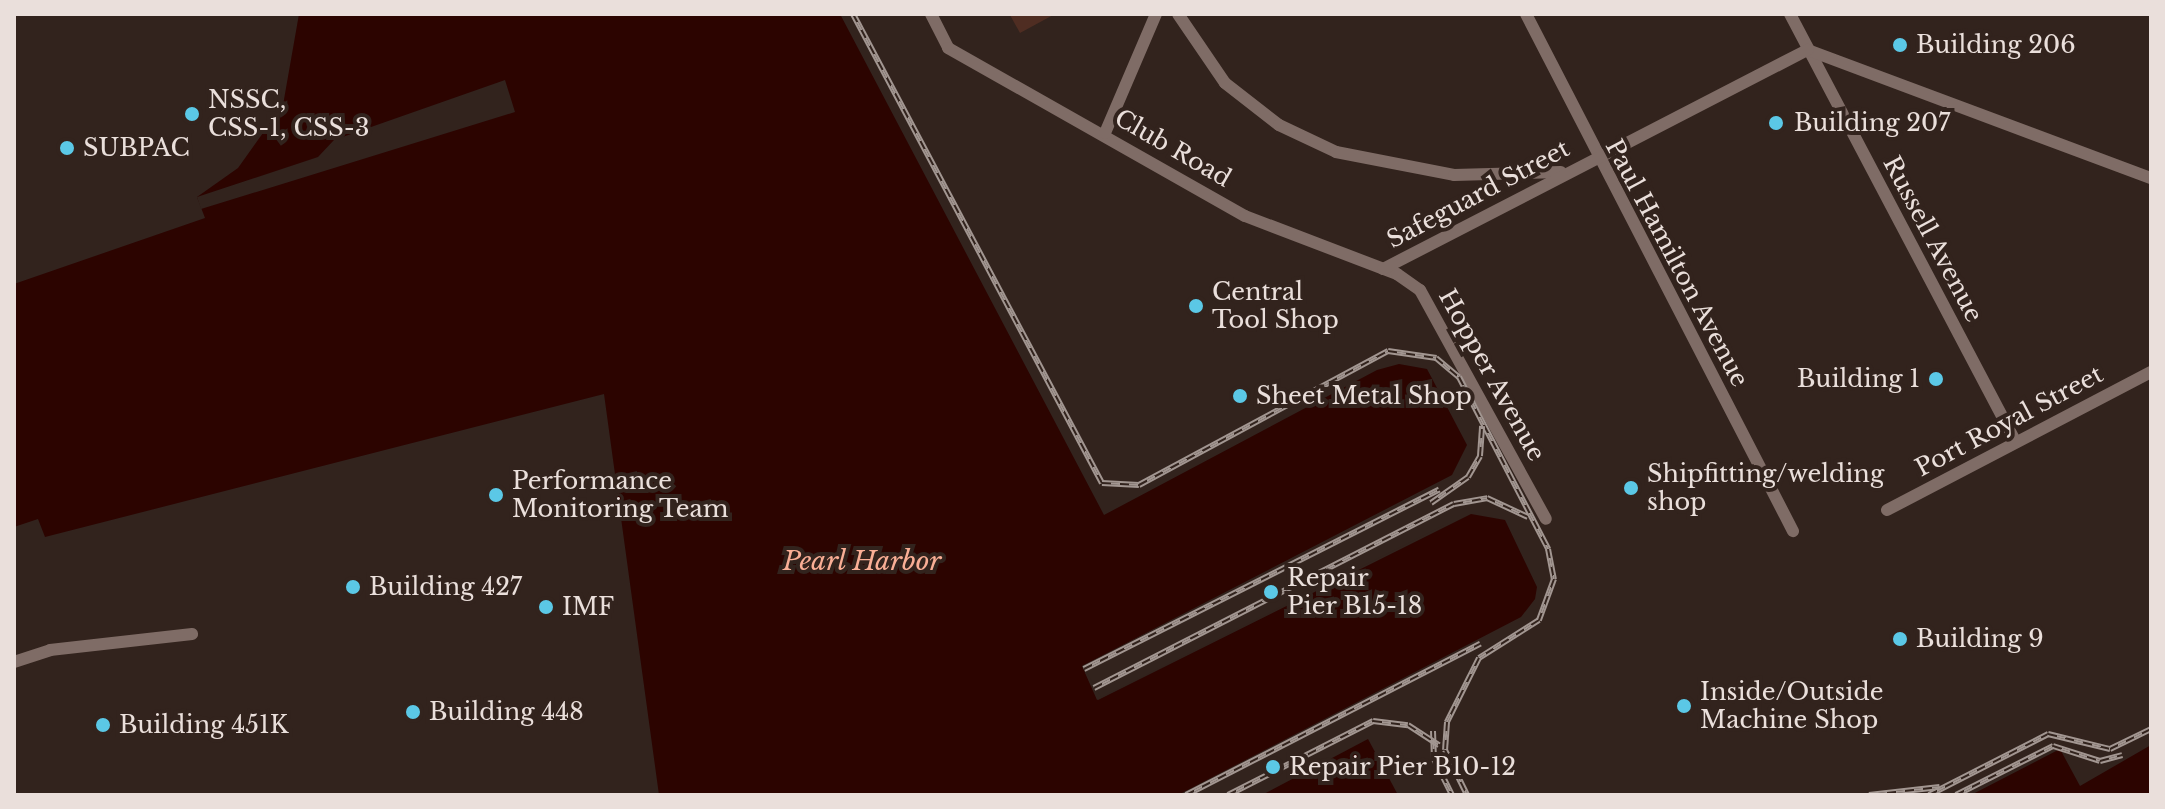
<!DOCTYPE html>
<style>
body{margin:0}
#map{position:relative;width:2165px;height:809px;overflow:hidden;background:#32231d;font-family:"Libre Baskerville",serif}
div>[style]{position:absolute}
.green>*{inset:0;background:#4f2d22}
.water>*{inset:0;background:#2c0400}
.pier>*{inset:0;background:#32231d}
.minor>*{height:12px;margin:-6px;padding:0 6px;transform-origin:6px;border-radius:6px;background:#7f6c66}
.rail>*{height:6px;margin-top:-3px;transform-origin:0;background:repeating-linear-gradient(90deg,#32231d 0 9px,#a29691 0 18px);box-sizing:border-box;border-block:2px solid #a29691}
.dots>*{width:22px;height:22px;translate:-50% -50%;box-sizing:border-box;border:4px solid #32231d;border-radius:50%}
span{translate:-50% -50%;white-space:nowrap;text-align:center;line-height:1.15;-webkit-text-stroke:8px #32231d;paint-order:stroke}
.poi-label{font-size:24px;color:#eadfdb}
.left{translate:0 -50%;text-align:left}
.right{translate:-100% -50%;text-align:right}
.street-label{font-size:24px;color:#eadfdb}
.water-label{font-size:26px;color:#f9ae95;font-style:italic}
.frame{position:absolute;inset:0;border:16px solid #eadfdb;pointer-events:none}
</style>
<div id="map">
<div class="green">
<div style="clip-path:polygon(997px 14px,1055px 14px,1020px 33px,1010px 15px)"></div>
</div>
<div class="water">
<div style="clip-path:polygon(299px 14px,840px 14px,1104px 515px,1377px 370px,1399px 364px,1427px 369px,1467px 445px,1452px 475px,1082px 666px,1098px 700px,1471px 514px,1505px 520px,1537px 587px,1535px 599px,1521px 617px,1178px 795px,659px 795px,604px 394px,45px 537px,38px 519px,14px 527px,14px 284px,205px 218px,197px 197px,238px 168px,283px 105px)"></div>
<div style="clip-path:polygon(1368px 739px,1398px 795px,1262px 795px)"></div>
<div style="clip-path:polygon(2151px 745px,2151px 795px,1971px 795px,2060px 749px,2080px 786px)"></div>
</div>
<div class="pier">
<div style="clip-path:polygon(505px 80px,515px 112px,201px 209px,197px 197px,318px 157px,334px 140px)"></div>
<div style="clip-path:polygon(1442px 482px,1085px 669px,1101px 697px,1460px 517px,1097px 700px,1082px 666px)"></div>
</div>
<div class="minor">
<div style="left:931px;top:14px;width:38px;rotate:63deg"></div>
<div style="left:948px;top:48px;width:341px;rotate:29.5deg"></div>
<div style="left:1245px;top:216px;width:163px;rotate:20.9deg"></div>
<div style="left:1397px;top:274px;width:28px;rotate:35deg"></div>
<div style="left:1420px;top:290px;width:261px;rotate:61.2deg"></div>
<div style="left:1178px;top:14px;width:83px;rotate:55.7deg"></div>
<div style="left:1225px;top:83px;width:68px;rotate:37.9deg"></div>
<div style="left:1279px;top:125px;width:63px;rotate:25.3deg"></div>
<div style="left:1336px;top:152px;width:120px;rotate:11deg"></div>
<div style="left:1454px;top:175px;width:107px;rotate:-1.6deg"></div>
<div style="left:1526px;top:14px;width:582px;rotate:62.69deg"></div>
<div style="left:1790px;top:14px;width:484px;rotate:62.2deg"></div>
<div style="left:1808px;top:50px;width:366px;rotate:20.5deg"></div>
<div style="left:1105px;top:133px;width:129px;rotate:-66.8deg"></div>
<div style="left:1383px;top:269px;width:478px;rotate:-27.3deg"></div>
<div style="left:1887px;top:510px;width:298px;rotate:-27.6deg"></div>
<div style="left:14px;top:662px;width:38px;rotate:-18deg"></div>
<div style="left:50px;top:650px;width:143px;rotate:-6.4deg"></div>
</div>
<div class="rail">
<div style="left:853px;top:14px;width:531px;rotate:62.04deg"></div>
<div style="left:1102px;top:483px;width:37px;rotate:3deg"></div>
<div style="left:1139px;top:485px;width:283px;rotate:-28.3deg"></div>
<div style="left:1388px;top:351px;width:49px;rotate:8.3deg"></div>
<div style="left:1436px;top:358px;width:30px;rotate:40deg"></div>
<div style="left:1459px;top:377px;width:194px;rotate:62.6deg"></div>
<div style="left:1548px;top:549px;width:31px;rotate:79deg"></div>
<div style="left:1554px;top:579px;width:44px;rotate:110.1deg"></div>
<div style="left:1539px;top:620px;width:71px;rotate:147.7deg"></div>
<div style="left:1479px;top:658px;width:72px;rotate:116.6deg"></div>
<div style="left:1447px;top:722px;width:28px;rotate:94deg"></div>
<div style="left:1445px;top:750px;width:50px;rotate:63.9deg"></div>
<div style="left:1431px;top:503px;width:45px;rotate:-35.1deg"></div>
<div style="left:1468px;top:477px;width:24px;rotate:-60deg"></div>
<div style="left:1480px;top:456px;width:30px;rotate:-86deg"></div>
<div style="left:1084px;top:669px;width:398px;rotate:-26.8deg"></div>
<div style="left:1094px;top:688px;width:404px;rotate:-27.1deg"></div>
<div style="left:1454px;top:504px;width:34px;rotate:-10deg"></div>
<div style="left:1487px;top:498px;width:45px;rotate:24.9deg"></div>
<div style="left:1433px;top:731px;width:28px;rotate:88deg"></div>
<div style="left:1434px;top:759px;width:40px;rotate:63.4deg"></div>
<div style="left:1186px;top:795px;width:331px;rotate:-27.2deg"></div>
<div style="left:1228px;top:795px;width:163px;rotate:-27deg"></div>
<div style="left:1373px;top:721px;width:35px;rotate:7deg"></div>
<div style="left:1408px;top:725px;width:37px;rotate:33deg"></div>
<div style="left:1869px;top:795px;width:71px;rotate:-6.4deg"></div>
<div style="left:1929px;top:795px;width:134px;rotate:-27.1deg"></div>
<div style="left:2048px;top:734px;width:64px;rotate:13.6deg"></div>
<div style="left:2110px;top:749px;width:46px;rotate:-26deg"></div>
<div style="left:1956px;top:795px;width:109px;rotate:-26.8deg"></div>
<div style="left:2053px;top:746px;width:49px;rotate:17.7deg"></div>
<div style="left:2100px;top:761px;width:23px;rotate:-15deg"></div>
</div>
<div class="dots">
<div style="left:1900px;top:45px;background:#5bc8e6"></div>
<div style="left:192px;top:114px;background:#5bc8e6"></div>
<div style="left:1776px;top:123px;background:#5bc8e6"></div>
<div style="left:67px;top:148px;background:#5bc8e6"></div>
<div style="left:1196px;top:306px;background:#5bc8e6"></div>
<div style="left:1936px;top:379px;background:#5bc8e6"></div>
<div style="left:1240px;top:396px;background:#5bc8e6"></div>
<div style="left:1631px;top:488px;background:#5bc8e6"></div>
<div style="left:496px;top:495px;background:#5bc8e6"></div>
<div style="left:353px;top:587px;background:#5bc8e6"></div>
<div style="left:1271px;top:592px;background:#5bc8e6"></div>
<div style="left:546px;top:607px;background:#5bc8e6"></div>
<div style="left:1900px;top:639px;background:#5bc8e6"></div>
<div style="left:1684px;top:706px;background:#5bc8e6"></div>
<div style="left:413px;top:712px;background:#5bc8e6"></div>
<div style="left:103px;top:725px;background:#5bc8e6"></div>
<div style="left:1273px;top:767px;background:#5bc8e6"></div>
</div>
<div class="poi-label">
<span class="left" style="left:1916px;top:45px">Building 206</span>
<span class="left" style="left:208px;top:114px">NSSC,<br>CSS-1, CSS-3</span>
<span class="left" style="left:1794px;top:123px">Building 207</span>
<span class="left" style="left:83px;top:148px">SUBPAC</span>
<span class="left" style="left:1212px;top:306px">Central<br>Tool Shop</span>
<span class="right" style="left:1920px;top:379px">Building 1</span>
<span class="left" style="left:1256px;top:396px">Sheet Metal Shop</span>
<span class="left" style="left:1647px;top:488px">Shipfitting/welding<br>shop</span>
<span class="left" style="left:512px;top:495px">Performance<br>Monitoring Team</span>
<span class="left" style="left:1287px;top:592px">Repair<br>Pier B15-18</span>
<span class="left" style="left:369px;top:587px">Building 427</span>
<span class="left" style="left:562px;top:607px">IMF</span>
<span class="left" style="left:1916px;top:639px">Building 9</span>
<span class="left" style="left:1700px;top:706px">Inside/Outside<br>Machine Shop</span>
<span class="left" style="left:429px;top:712px">Building 448</span>
<span class="left" style="left:119px;top:725px">Building 451K</span>
<span class="left" style="left:1289px;top:767px">Repair Pier B10-12</span>
</div>
<div class="street-label">
<span style="left:1173px;top:148px;rotate:30deg">Club Road</span>
<span style="left:1478px;top:194px;rotate:-28deg">Safeguard Street</span>
<span style="left:1933px;top:239px;rotate:62deg">Russell Avenue</span>
<span style="left:1677px;top:263px;rotate:62deg">Paul Hamilton Avenue</span>
<span style="left:1492px;top:375px;rotate:61deg">Hopper Avenue</span>
<span style="left:2009px;top:421px;rotate:-28deg">Port Royal Street</span>
</div>
<div class="water-label">
<span style="left:862px;top:562px">Pearl Harbor</span>
</div>
<div class="frame"></div>
</div>
